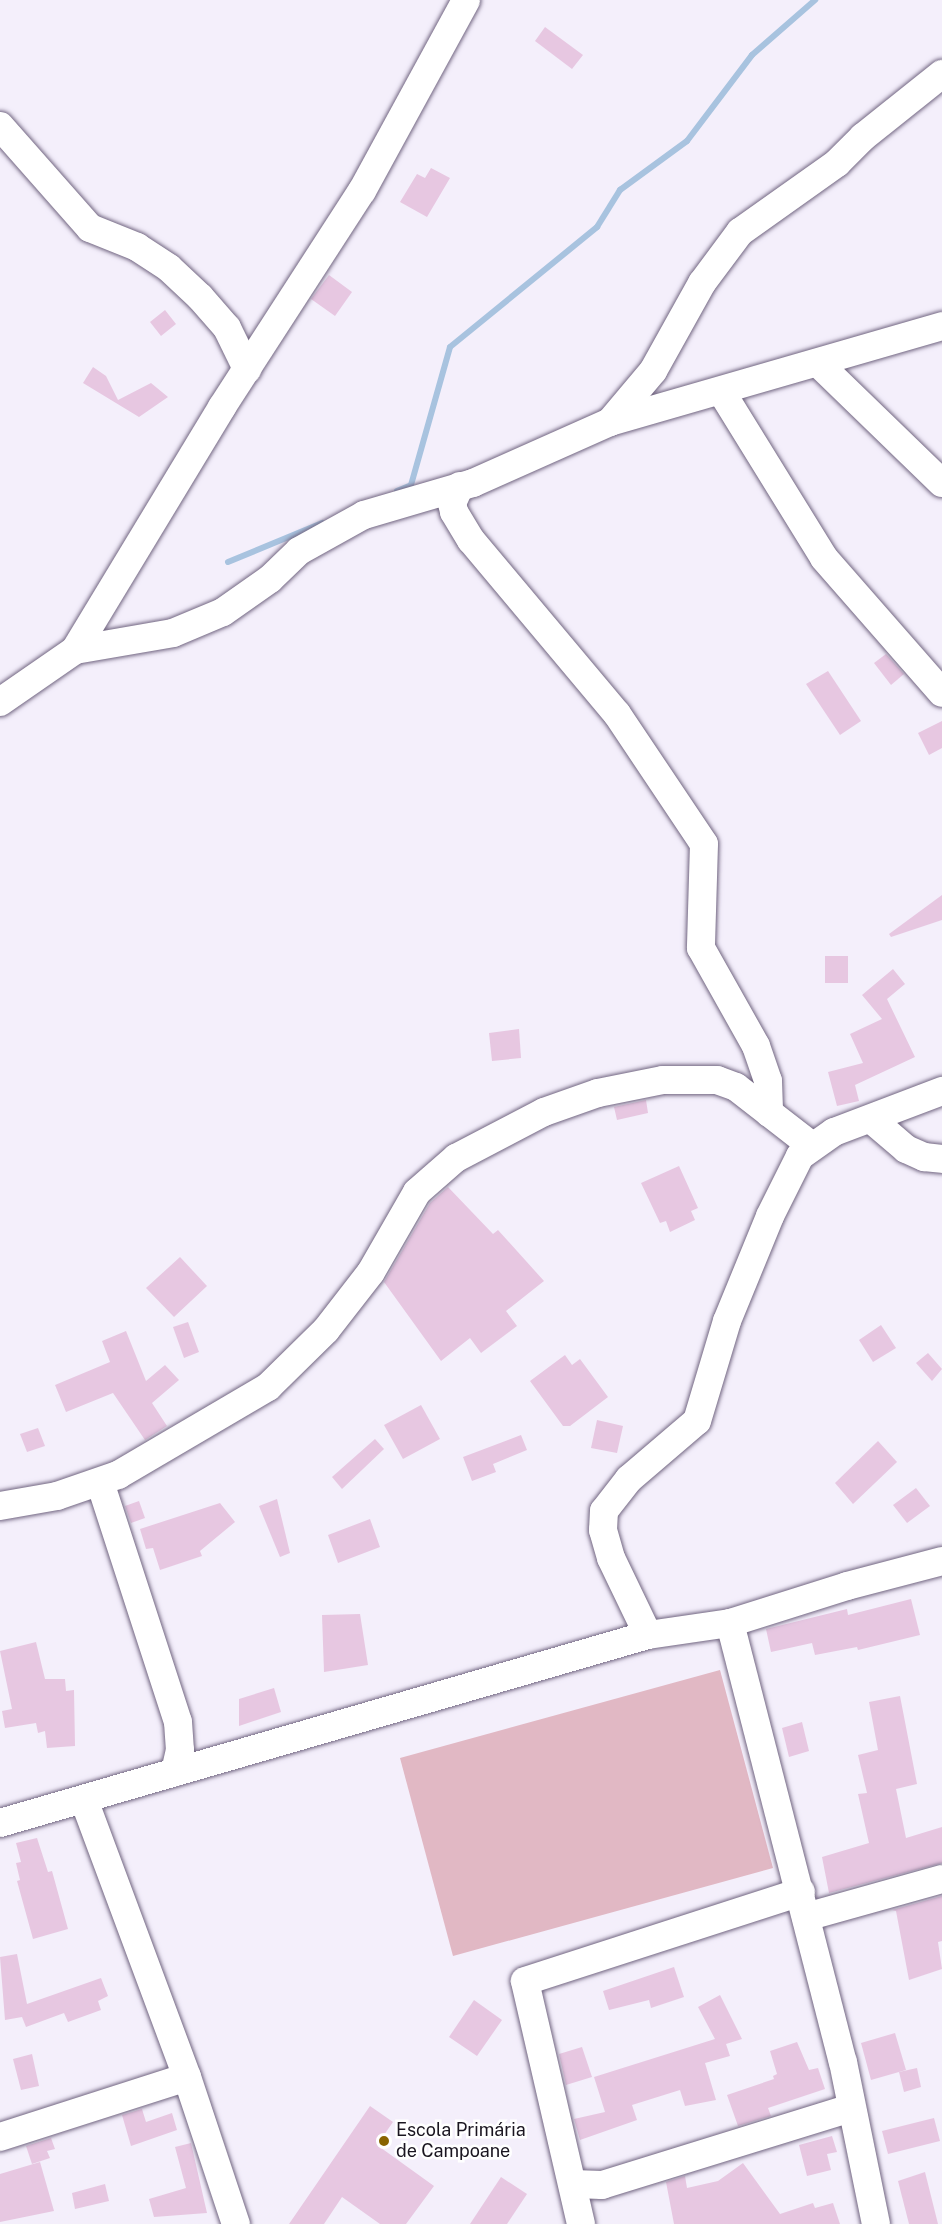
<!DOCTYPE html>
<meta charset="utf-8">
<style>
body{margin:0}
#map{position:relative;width:942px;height:2224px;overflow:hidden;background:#f4effb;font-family:"Public Sans",sans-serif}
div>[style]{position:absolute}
.green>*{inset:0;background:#e1b8c4}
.stream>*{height:6px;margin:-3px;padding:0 3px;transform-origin:3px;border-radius:3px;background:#a8c3df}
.building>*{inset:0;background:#e7c7e1}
.roads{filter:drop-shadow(0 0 2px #716581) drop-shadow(0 0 2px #716581)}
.minor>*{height:28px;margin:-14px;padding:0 14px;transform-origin:14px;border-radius:14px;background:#fff}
.dots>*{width:16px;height:16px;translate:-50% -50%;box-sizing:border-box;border:3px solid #fff;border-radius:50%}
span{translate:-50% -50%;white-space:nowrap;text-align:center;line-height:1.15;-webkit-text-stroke:5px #fff;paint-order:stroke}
.poi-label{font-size:18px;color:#1a1520}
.left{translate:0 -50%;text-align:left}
</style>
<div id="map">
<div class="green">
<div style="clip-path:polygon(720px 1670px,773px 1868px,453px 1956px,400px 1758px)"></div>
</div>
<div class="stream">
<div style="left:397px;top:491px;width:15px;rotate:-23deg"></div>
<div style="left:411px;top:485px;width:143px;rotate:-74.2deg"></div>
<div style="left:450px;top:347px;width:190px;rotate:-39.2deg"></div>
<div style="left:597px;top:227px;width:44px;rotate:-58.1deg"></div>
<div style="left:620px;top:190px;width:83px;rotate:-36.2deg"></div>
<div style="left:687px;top:141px;width:108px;rotate:-52.9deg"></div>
<div style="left:752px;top:55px;width:84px;rotate:-41.1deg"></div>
<div style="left:228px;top:562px;width:102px;rotate:-22.5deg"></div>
</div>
<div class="building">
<div style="clip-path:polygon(545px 27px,583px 55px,572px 69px,535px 41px)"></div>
<div style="clip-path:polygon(431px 168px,450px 178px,427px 217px,400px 202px,417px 174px,425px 178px)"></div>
<div style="clip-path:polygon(329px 275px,352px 292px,335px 316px,311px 299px)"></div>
<div style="clip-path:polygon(165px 310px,176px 324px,161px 336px,150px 322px)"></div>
<div style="clip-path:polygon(93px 367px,106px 376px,118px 400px,151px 383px,168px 397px,139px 417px,83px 383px)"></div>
<div style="clip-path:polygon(886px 654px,904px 674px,891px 685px,874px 663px)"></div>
<div style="clip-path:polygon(828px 671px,861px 721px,840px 735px,806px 684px)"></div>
<div style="clip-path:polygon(942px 721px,942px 748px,929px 755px,918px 733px)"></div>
<div style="clip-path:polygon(942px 895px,942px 920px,891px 937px,889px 934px)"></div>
<div style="clip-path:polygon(825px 956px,848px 956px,848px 983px,825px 983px)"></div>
<div style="clip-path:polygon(893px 969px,905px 984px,887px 999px,915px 1057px,855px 1085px,859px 1101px,837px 1106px,828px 1072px,863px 1063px,850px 1034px,882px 1019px,862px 995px)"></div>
<div style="clip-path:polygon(519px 1029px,521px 1058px,492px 1061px,489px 1033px)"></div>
<div style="clip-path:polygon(646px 1100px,648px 1113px,617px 1120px,614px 1107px)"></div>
<div style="clip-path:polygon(679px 1166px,698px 1208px,691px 1211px,695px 1220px,670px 1232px,666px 1221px,660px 1223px,641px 1183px)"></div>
<div style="clip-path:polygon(448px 1187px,493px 1234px,498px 1230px,544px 1281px,506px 1311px,517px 1326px,481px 1353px,470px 1338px,441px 1361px,384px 1282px,430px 1203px)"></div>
<div style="clip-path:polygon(180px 1257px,207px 1286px,174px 1317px,146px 1288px)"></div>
<div style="clip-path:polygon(188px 1322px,199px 1352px,184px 1358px,173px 1327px)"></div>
<div style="clip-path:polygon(881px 1325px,896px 1348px,873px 1362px,859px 1340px)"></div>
<div style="clip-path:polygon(126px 1331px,146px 1381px,165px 1365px,179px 1380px,152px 1403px,167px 1426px,145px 1440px,113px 1393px,66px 1412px,55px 1385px,110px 1362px,102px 1341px)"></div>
<div style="clip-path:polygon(928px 1353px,942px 1369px,932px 1381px,916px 1363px)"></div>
<div style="clip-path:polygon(565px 1355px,572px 1365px,580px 1359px,608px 1397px,570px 1426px,563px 1426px,530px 1381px)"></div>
<div style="clip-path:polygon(421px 1405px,440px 1439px,403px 1459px,384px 1425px)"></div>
<div style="clip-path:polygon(597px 1420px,623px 1426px,617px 1453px,591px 1448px)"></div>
<div style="clip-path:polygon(38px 1428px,45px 1446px,27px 1452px,20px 1434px)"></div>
<div style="clip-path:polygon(521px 1435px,527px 1450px,493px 1464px,496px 1472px,472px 1481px,463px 1457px)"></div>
<div style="clip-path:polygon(375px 1439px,384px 1449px,342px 1489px,332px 1477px)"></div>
<div style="clip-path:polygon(878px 1441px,897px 1462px,853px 1504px,835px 1483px)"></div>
<div style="clip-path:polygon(916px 1488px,930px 1506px,907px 1523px,893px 1505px)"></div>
<div style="clip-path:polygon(277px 1499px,290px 1553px,280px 1557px,259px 1506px)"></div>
<div style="clip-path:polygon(139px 1501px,145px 1518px,131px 1523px,125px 1506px)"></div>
<div style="clip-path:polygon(220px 1503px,235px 1522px,200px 1551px,202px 1556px,160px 1570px,153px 1548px,146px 1549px,140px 1529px)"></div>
<div style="clip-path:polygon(370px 1519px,380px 1547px,338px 1563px,328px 1535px)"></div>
<div style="clip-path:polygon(911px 1599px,920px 1635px,858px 1650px,857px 1647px,815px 1655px,812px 1643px,771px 1652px,766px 1629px,847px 1609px,848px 1615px)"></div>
<div style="clip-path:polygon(360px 1614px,368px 1665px,324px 1672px,322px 1615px)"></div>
<div style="clip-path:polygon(36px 1642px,45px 1679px,65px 1679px,66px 1691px,74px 1690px,75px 1746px,47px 1748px,45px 1731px,38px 1733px,36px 1723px,5px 1728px,2px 1711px,12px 1709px,0 1651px)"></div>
<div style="clip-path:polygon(274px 1688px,281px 1712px,239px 1726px,239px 1699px)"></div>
<div style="clip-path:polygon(900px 1696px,917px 1784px,896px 1789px,906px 1838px,942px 1827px,942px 1863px,829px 1893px,822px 1857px,869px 1843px,858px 1794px,867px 1793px,858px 1755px,878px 1750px,869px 1702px)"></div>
<div style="clip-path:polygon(802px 1722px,809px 1751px,789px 1757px,782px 1728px)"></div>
<div style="clip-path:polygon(37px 1838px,48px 1872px,52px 1871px,68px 1929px,33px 1939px,17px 1881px,20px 1880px,16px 1863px,21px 1862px,16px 1843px)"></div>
<div style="clip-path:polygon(942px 1896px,942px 1941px,938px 1942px,942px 1969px,909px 1980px,896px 1911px,892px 1910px)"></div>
<div style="clip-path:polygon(17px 1954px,27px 2004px,101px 1978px,108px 1996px,98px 2001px,101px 2010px,68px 2022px,64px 2013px,26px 2027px,22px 2017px,5px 2020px,0 1957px)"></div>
<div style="clip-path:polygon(674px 1967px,684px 1997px,651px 2008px,649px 2000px,609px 2010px,603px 1991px)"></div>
<div style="clip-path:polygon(720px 1995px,742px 2039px,726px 2044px,730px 2056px,705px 2063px,716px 2100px,685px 2106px,680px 2090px,632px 2105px,637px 2120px,580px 2140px,574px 2119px,605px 2112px,594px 2077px,715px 2039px,698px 2007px)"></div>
<div style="clip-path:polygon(474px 2000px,502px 2020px,477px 2056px,449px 2037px)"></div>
<div style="clip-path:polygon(895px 2033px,906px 2070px,871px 2080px,861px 2043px)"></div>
<div style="clip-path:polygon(797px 2042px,809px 2070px,818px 2068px,825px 2089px,768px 2108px,771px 2116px,738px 2126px,727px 2095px,774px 2079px,773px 2076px,777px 2074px,770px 2051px)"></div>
<div style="clip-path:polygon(582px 2047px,592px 2077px,566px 2085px,559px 2054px)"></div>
<div style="clip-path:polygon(32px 2054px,39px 2086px,21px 2090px,13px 2059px)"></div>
<div style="clip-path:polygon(917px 2068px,921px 2087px,904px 2092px,899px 2072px)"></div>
<div style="clip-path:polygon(370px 2106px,393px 2122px,377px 2145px,434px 2186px,406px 2224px,380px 2224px,342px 2197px,324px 2224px,289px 2224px)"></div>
<div style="clip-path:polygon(142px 2109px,146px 2122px,172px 2113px,177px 2130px,131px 2146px,122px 2115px)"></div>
<div style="clip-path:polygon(934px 2118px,940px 2141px,888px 2154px,882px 2131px)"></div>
<div style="clip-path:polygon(832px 2136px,837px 2152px,827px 2154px,831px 2170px,807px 2176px,799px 2145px)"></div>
<div style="clip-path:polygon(51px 2138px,55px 2149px,47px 2151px,50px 2158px,32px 2164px,26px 2146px)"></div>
<div style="clip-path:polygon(191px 2143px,207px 2213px,154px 2217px,149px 2199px,186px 2188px,175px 2147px)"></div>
<div style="clip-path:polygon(40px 2162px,54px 2211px,0 2222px,0 2174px)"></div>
<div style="clip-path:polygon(743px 2163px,780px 2214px,813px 2203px,815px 2208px,833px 2203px,840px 2224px,674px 2224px,666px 2182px,685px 2176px,687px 2188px,718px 2181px)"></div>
<div style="clip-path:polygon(925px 2172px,938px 2224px,909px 2224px,898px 2181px)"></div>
<div style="clip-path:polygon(501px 2177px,527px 2194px,507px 2224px,470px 2224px)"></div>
<div style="clip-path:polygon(105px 2184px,109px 2201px,75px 2209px,72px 2193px)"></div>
</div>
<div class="roads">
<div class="minor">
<div style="left:0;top:126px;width:136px;rotate:48.6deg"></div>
<div style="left:90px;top:228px;width:51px;rotate:22deg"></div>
<div style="left:137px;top:247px;width:38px;rotate:33deg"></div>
<div style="left:169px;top:268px;width:42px;rotate:43.1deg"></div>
<div style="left:200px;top:297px;width:41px;rotate:48.9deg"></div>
<div style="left:227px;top:328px;width:46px;rotate:64deg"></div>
<div style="left:819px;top:364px;width:171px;rotate:44.1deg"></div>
<div style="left:721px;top:391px;width:196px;rotate:58.3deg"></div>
<div style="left:824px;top:558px;width:179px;rotate:48.8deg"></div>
<div style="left:610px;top:422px;width:67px;rotate:-49.9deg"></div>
<div style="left:653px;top:371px;width:101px;rotate:-60.9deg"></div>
<div style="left:702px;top:283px;width:64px;rotate:-53.3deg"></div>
<div style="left:740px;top:232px;width:119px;rotate:-35.4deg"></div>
<div style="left:837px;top:163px;width:37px;rotate:-45deg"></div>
<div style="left:863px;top:137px;width:101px;rotate:-38.6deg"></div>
<div style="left:460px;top:486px;width:19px;rotate:115deg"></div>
<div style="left:452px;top:503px;width:9px;rotate:77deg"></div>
<div style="left:454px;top:512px;width:33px;rotate:59deg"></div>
<div style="left:471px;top:540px;width:227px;rotate:50deg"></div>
<div style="left:617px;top:714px;width:156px;rotate:56.2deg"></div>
<div style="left:704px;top:844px;width:104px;rotate:91.7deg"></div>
<div style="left:701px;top:948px;width:112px;rotate:60.7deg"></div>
<div style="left:756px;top:1046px;width:37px;rotate:71deg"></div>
<div style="left:768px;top:1081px;width:32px;rotate:88deg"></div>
<div style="left:75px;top:650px;width:284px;rotate:-58.8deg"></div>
<div style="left:222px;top:407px;width:257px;rotate:-57.1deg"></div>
<div style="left:362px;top:191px;width:217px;rotate:-61.4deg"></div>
<div style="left:0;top:702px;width:91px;rotate:-34.7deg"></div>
<div style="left:75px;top:650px;width:99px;rotate:-9.8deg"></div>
<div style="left:173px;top:633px;width:54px;rotate:-22.8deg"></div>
<div style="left:223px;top:612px;width:57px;rotate:-35.1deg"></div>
<div style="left:270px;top:579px;width:40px;rotate:-44deg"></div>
<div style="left:299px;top:551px;width:74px;rotate:-29deg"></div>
<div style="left:364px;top:515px;width:114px;rotate:-16.4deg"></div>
<div style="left:473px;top:483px;width:150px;rotate:-24deg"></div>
<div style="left:610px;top:422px;width:346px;rotate:-16.1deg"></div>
<div style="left:871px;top:1119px;width:46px;rotate:40.6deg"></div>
<div style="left:906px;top:1149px;width:20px;rotate:24deg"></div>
<div style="left:924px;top:1157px;width:18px;rotate:6deg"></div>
<div style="left:100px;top:1482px;width:252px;rotate:72deg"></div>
<div style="left:178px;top:1722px;width:28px;rotate:86deg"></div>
<div style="left:180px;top:1750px;width:23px;rotate:103deg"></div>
<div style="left:0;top:1506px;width:58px;rotate:-10deg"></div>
<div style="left:57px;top:1496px;width:65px;rotate:-19deg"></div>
<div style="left:118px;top:1475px;width:174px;rotate:-30.4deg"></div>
<div style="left:268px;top:1387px;width:81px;rotate:-44.5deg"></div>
<div style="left:326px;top:1330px;width:73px;rotate:-52.2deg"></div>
<div style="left:371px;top:1272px;width:92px;rotate:-60.1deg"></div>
<div style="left:417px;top:1192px;width:52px;rotate:-41.1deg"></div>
<div style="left:456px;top:1158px;width:99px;rotate:-27.6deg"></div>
<div style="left:544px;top:1112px;width:57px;rotate:-19.4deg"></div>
<div style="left:598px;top:1093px;width:66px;rotate:-11.3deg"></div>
<div style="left:663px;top:1080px;width:54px"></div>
<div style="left:717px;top:1080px;width:20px;rotate:20deg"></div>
<div style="left:736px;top:1087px;width:96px;rotate:37.8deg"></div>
<div style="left:730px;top:1623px;width:453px;rotate:75.6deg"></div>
<div style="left:843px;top:2062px;width:165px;rotate:78.5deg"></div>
<div style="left:648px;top:1635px;width:85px;rotate:-115.7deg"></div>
<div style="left:611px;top:1558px;width:29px;rotate:-106deg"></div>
<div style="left:603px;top:1530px;width:19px;rotate:-87deg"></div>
<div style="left:604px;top:1511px;width:41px;rotate:-52deg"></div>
<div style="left:629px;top:1479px;width:89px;rotate:-40.5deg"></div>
<div style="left:697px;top:1421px;width:104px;rotate:-73.3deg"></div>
<div style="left:727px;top:1321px;width:113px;rotate:-67.7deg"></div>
<div style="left:770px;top:1216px;width:67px;rotate:-63.4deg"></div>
<div style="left:800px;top:1156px;width:42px;rotate:-35.2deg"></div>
<div style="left:834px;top:1132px;width:116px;rotate:-20.8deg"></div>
<div style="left:84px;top:1800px;width:296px;rotate:69.6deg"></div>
<div style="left:187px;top:2077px;width:155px;rotate:71.6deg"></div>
<div style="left:0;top:1823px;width:675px;rotate:-16.18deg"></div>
<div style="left:648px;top:1635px;width:83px;rotate:-8.3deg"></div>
<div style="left:730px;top:1623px;width:123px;rotate:-17.5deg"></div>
<div style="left:847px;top:1586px;width:98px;rotate:-14.7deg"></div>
<div style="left:806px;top:1917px;width:141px;rotate:-15.6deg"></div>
<div style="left:0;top:2137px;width:196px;rotate:-17.8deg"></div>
<div style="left:573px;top:2184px;width:29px;rotate:2deg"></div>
<div style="left:602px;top:2185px;width:261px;rotate:-17.2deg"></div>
<div style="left:581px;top:2224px;width:249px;rotate:-103deg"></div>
<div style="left:525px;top:1981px;width:290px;rotate:-17.9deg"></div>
</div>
</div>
<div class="dots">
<div style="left:384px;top:2141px;background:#896401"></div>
</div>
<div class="poi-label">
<span class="left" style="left:396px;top:2141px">Escola Primária<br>de Campoane</span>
</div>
</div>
